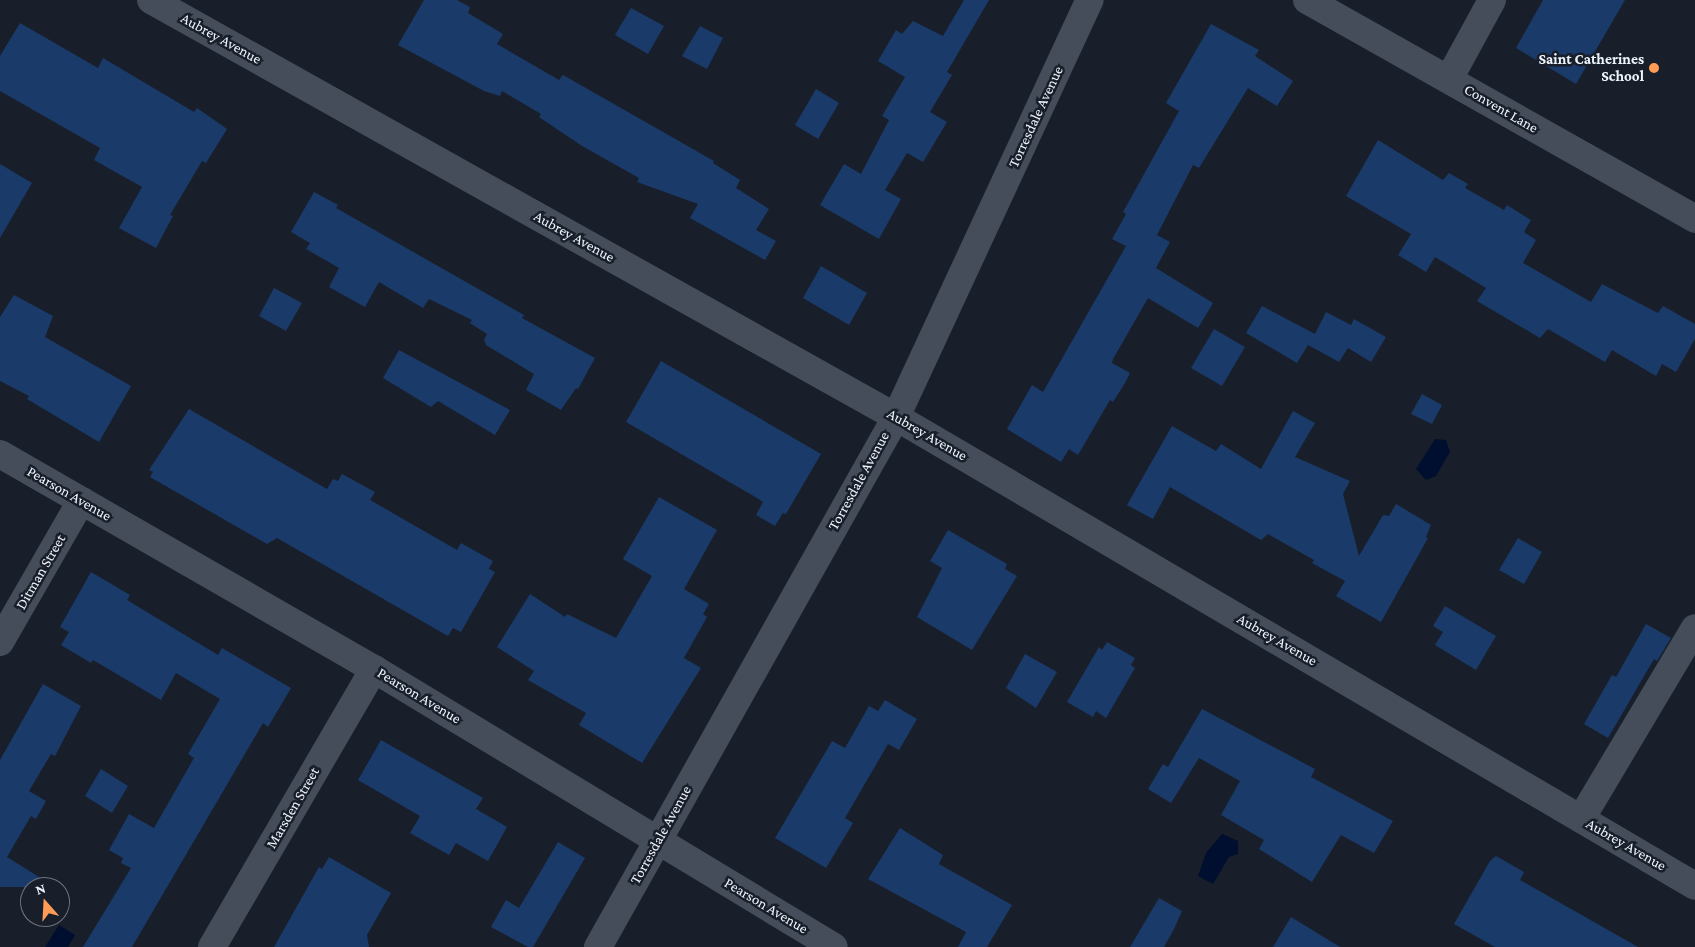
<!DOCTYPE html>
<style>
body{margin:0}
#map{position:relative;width:1695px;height:947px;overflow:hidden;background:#181f2a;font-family:"Crimson Pro",serif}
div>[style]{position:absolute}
.water>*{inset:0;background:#000e2f}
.building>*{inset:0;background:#1a3a69}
.minor>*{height:28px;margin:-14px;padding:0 14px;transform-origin:14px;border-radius:14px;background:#444d59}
.dots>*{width:14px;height:14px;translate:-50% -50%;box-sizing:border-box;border:2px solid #181f2a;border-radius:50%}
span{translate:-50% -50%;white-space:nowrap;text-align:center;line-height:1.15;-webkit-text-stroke:5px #181f2a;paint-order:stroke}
.street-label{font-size:15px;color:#eff4fc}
.poi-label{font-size:15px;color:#eff4fc;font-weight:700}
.right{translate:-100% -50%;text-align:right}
.north{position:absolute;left:20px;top:877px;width:50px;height:50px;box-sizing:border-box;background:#181f2a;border:1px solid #6e747e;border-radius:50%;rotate:341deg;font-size:14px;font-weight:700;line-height:20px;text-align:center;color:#eff4fc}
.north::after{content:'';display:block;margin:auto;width:18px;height:22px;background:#fe9c57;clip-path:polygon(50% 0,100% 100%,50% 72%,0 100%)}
</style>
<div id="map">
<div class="water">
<div style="clip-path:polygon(1435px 439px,1446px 440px,1450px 452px,1436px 476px,1426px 480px,1416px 469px)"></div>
<div style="clip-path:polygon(1222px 834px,1238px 841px,1238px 854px,1229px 857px,1213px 884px,1198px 876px,1206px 853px)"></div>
<div style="clip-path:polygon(59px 925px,75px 935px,68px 947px,45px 947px)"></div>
</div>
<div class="building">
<div style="clip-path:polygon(424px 0,457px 0,470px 7px,468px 13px,503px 34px,497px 44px,559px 80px,563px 75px,714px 161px,713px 163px,740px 180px,736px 188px,769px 209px,756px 230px,776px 241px,765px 260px,690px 218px,698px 204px,637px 182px,639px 178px,582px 146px,539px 117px,541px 114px,502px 91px,500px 96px,484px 91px,398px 45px)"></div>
<div style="clip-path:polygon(964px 0,989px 0,947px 72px,952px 75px,930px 112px,947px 122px,923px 162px,907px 153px,885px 190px,901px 199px,879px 239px,820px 205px,844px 164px,861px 174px,889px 120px,882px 116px,905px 77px,878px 61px,896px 30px,902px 34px,913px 21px,943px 36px)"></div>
<div style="clip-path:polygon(1543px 0,1625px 0,1576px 84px,1516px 48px)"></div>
<div style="clip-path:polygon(631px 8px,664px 26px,648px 54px,615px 35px)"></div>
<div style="clip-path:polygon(20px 23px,98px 68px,103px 58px,194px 112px,197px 108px,227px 129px,206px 163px,202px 161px,170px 215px,173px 216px,156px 248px,119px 228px,142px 187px,94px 160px,100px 148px,0 91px,0 56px)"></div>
<div style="clip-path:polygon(1211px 24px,1259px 50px,1255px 56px,1293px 81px,1277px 106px,1248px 88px,1199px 168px,1193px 165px,1157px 235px,1170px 242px,1156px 268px,1213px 303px,1198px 328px,1148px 298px,1113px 359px,1112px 363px,1130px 373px,1125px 383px,1113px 402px,1110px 400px,1078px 455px,1069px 449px,1061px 462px,1007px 429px,1032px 385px,1043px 392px,1126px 246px,1112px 239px,1126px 214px,1123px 212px,1179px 111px,1166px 103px)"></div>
<div style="clip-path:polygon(700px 26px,723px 38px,707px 69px,682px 56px)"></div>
<div style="clip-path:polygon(816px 89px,839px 103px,818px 139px,795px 125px)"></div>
<div style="clip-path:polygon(1378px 140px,1443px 180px,1449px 173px,1468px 184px,1465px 188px,1504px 210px,1507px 205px,1531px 220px,1524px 232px,1536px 240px,1523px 263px,1591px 302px,1602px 284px,1658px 313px,1663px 306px,1695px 324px,1695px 339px,1676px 372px,1662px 364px,1656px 376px,1612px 350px,1605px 362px,1548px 329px,1540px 338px,1477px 301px,1486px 288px,1435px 257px,1426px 272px,1398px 255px,1411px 234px,1346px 196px)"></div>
<div style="clip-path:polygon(0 164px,32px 183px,0 238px)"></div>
<div style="clip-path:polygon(314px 192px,338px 205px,336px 208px,524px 315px,522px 318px,595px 358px,578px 389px,576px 388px,561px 410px,526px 390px,534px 374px,486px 345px,484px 340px,487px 334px,470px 323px,472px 320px,429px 299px,423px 308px,379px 282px,365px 307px,329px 287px,339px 268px,306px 249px,310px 243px,291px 232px)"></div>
<div style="clip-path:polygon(821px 266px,867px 293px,849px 325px,803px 298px)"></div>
<div style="clip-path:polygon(274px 288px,302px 303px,286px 331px,259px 316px)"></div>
<div style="clip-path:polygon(14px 295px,53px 316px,45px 337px,131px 386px,99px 442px,27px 399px,29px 396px,0 381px,0 317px)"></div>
<div style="clip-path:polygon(1262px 306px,1315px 334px,1326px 312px,1351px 325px,1354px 319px,1386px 337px,1371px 362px,1348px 348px,1339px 362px,1308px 345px,1314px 335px,1297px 363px,1246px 333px)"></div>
<div style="clip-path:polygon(1214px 329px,1245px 347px,1222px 386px,1191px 368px)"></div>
<div style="clip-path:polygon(399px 350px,510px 410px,495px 435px,438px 401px,431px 407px,383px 378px)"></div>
<div style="clip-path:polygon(661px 361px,821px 454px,786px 514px,783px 513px,775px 526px,756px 515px,763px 502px,757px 498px,626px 422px)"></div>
<div style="clip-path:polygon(1422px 394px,1442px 405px,1432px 424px,1411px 414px)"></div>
<div style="clip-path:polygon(189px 409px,327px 489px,333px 479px,338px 481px,342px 474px,375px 492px,370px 500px,457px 550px,461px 543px,493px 561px,489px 569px,495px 572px,461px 632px,453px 628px,448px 636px,277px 538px,267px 544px,150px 477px,153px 472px,149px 470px)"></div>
<div style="clip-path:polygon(1293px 411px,1315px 423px,1295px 457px,1350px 481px,1343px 494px,1359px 556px,1383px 515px,1389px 516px,1396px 504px,1431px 525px,1426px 537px,1428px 538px,1381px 622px,1336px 596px,1345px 581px,1312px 563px,1314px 560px,1268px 534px,1261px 540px,1170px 487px,1153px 519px,1127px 505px,1172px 426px,1216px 451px,1221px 444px,1261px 469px)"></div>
<div style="clip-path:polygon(659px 497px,717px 530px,684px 589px,709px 604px,703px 614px,707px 617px,684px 658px,701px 668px,642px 763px,579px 725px,586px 713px,528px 680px,534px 671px,497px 647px,530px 594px,565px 617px,567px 614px,616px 638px,652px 576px,623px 559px)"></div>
<div style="clip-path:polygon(948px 530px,1007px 564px,1005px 569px,1017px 576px,972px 650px,917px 617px,942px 568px,930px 561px)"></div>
<div style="clip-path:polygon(1518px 538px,1542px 552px,1524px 584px,1499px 570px)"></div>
<div style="clip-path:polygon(91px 572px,130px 595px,127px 600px,218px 655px,222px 648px,291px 688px,268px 727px,263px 723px,132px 947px,83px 947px,131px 868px,121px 863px,123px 858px,109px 850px,129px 814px,154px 828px,194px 758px,188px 754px,220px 699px,176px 673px,161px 700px,93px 660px,91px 663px,61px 645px,69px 632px,60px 627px)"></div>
<div style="clip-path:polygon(1445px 606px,1496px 636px,1476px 670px,1435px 645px,1443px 632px,1433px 626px)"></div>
<div style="clip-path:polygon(1646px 624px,1671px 638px,1657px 661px,1654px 659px,1608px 738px,1584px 724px,1612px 675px,1616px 677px)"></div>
<div style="clip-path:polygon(1107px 642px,1135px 658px,1131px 665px,1135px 668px,1106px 718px,1096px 711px,1093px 717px,1067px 702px,1099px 647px,1102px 650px)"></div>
<div style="clip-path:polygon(1025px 654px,1057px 672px,1036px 708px,1006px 688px)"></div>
<div style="clip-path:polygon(43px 684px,81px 706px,55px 756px,51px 754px,29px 791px,46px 801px,36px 819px,31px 816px,7px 857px,55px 887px,0 887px,0 760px)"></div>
<div style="clip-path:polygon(885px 700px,917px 719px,899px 750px,888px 744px,845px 818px,853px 823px,826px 868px,775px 838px,832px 741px,845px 748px,869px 706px,878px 711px)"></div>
<div style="clip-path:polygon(1202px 709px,1315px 769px,1311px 777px,1393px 821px,1374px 853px,1341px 835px,1312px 882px,1259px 849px,1264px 840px,1221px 815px,1240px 781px,1199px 758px,1171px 803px,1148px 789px,1163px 764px,1168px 767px)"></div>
<div style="clip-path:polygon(381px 740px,483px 798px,476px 809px,507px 827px,488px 861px,456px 843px,449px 855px,410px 833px,420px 816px,358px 780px)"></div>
<div style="clip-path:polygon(101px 769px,128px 786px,112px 813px,85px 796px)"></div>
<div style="clip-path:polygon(900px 828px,943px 855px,939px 864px,1012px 905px,987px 947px,958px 947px,966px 932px,868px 879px)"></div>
<div style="clip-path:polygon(558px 842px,585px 858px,533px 947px,528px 947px,491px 927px,506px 900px,519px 908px)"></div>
<div style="clip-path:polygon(1496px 856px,1524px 872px,1520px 880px,1638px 947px,1495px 947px,1454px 924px,1490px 861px)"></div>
<div style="clip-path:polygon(329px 857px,391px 893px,367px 935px,369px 947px,274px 947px,319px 867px,322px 869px)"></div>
<div style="clip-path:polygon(1159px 898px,1182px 911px,1174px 929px,1164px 947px,1130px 947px)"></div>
<div style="clip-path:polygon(1291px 917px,1340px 947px,1273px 947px)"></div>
</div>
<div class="minor">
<div style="left:151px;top:0;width:854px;rotate:29.24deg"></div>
<div style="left:896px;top:417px;width:926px;rotate:30.41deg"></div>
<div style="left:1307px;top:0;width:446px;rotate:29.4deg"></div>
<div style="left:1449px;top:79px;width:90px;rotate:-61.4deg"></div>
<div style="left:0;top:454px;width:431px;rotate:29.9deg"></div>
<div style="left:374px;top:669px;width:537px;rotate:31.15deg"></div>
<div style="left:0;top:642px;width:163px;rotate:-60.1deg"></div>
<div style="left:1581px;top:819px;width:222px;rotate:-59.2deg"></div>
<div style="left:212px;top:947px;width:322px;rotate:-59.8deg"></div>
<div style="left:598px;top:947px;width:608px;rotate:-60.65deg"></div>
<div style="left:896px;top:417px;width:460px;rotate:-65.1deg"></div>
</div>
<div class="dots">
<div style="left:1654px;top:68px;background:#fe9c57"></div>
</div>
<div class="street-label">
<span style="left:221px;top:39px;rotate:29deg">Aubrey Avenue</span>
<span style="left:1501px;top:109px;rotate:30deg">Convent Lane</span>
<span style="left:1036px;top:117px;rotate:-65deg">Torresdale Avenue</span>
<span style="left:574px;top:237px;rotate:29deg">Aubrey Avenue</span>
<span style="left:927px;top:435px;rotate:30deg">Aubrey Avenue</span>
<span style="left:859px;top:481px;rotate:-61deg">Torresdale Avenue</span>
<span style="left:69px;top:494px;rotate:30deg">Pearson Avenue</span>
<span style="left:41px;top:572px;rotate:-60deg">Ditman Street</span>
<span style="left:1277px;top:640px;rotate:30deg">Aubrey Avenue</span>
<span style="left:419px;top:696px;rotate:31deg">Pearson Avenue</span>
<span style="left:293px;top:808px;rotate:-60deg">Marsden Street</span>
<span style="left:661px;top:835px;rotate:-61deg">Torresdale Avenue</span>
<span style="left:1626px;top:845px;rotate:30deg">Aubrey Avenue</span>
<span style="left:766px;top:906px;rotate:31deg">Pearson Avenue</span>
</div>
<div class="poi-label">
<span class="right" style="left:1644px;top:68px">Saint Catherines<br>School</span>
</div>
<div class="north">N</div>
</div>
